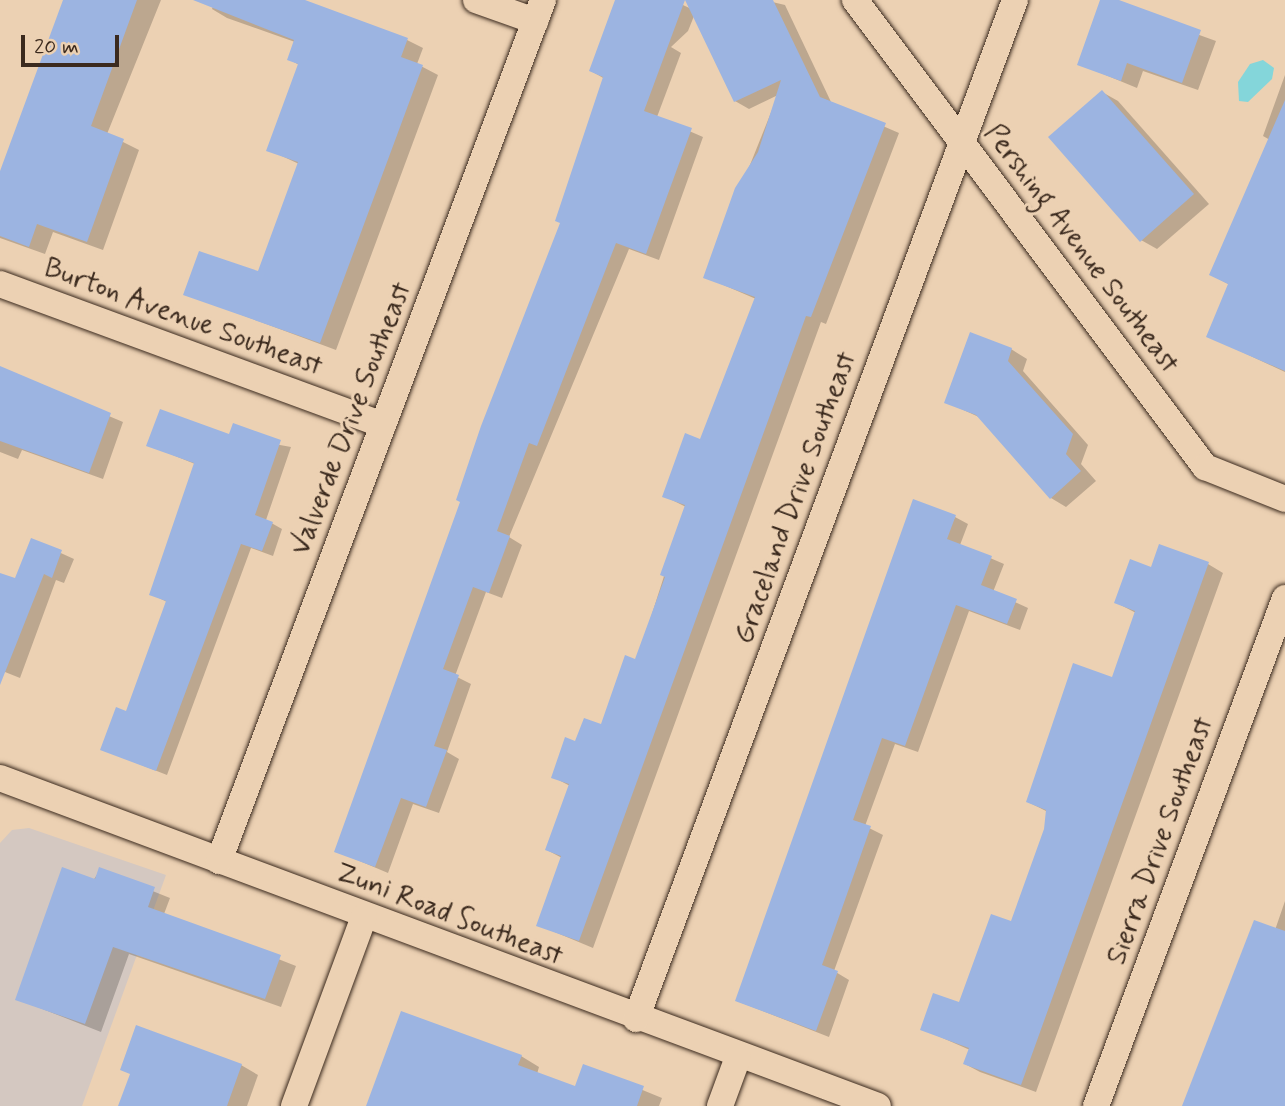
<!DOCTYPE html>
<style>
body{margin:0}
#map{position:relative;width:1285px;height:1106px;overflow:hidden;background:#ecd1b3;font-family:Mynerve,sans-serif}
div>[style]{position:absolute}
.built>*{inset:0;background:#d4c8c1}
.water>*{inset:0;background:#84d6da}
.shadow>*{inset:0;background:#0003}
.building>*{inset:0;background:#9cb4e1}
.roads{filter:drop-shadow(0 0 2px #3b2a1e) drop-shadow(0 0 2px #3b2a1e)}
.minor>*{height:26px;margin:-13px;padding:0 13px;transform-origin:13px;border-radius:13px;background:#ecd1b3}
span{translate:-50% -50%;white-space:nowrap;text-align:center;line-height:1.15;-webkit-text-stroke:6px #ecd1b3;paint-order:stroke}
.street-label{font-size:28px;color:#3b2a1e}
.scale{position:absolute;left:21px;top:35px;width:98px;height:32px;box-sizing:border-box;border:4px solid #3b2a1e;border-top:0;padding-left:9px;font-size:21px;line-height:24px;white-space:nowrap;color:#3b2a1e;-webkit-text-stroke:5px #ecd1b3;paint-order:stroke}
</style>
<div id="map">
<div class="built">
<div style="clip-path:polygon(29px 828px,166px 875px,82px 1106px,0 1106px,0 843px,12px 830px)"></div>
</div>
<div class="water">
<div style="clip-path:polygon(1263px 60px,1274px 68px,1272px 79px,1248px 102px,1239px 101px,1238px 82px,1250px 64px)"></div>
</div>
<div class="shadow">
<div style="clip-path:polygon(67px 0,161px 0,107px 134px,139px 150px,103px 250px,53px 232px,45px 254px,0 238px,0 177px)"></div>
<div style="clip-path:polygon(215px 0,300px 0,407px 40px,423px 48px,417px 64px,438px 75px,336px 350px,185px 294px,259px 274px,299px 164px,269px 150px,299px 65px,289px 59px,295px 42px,227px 18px,212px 9px)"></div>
<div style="clip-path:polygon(617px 0,672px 0,696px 11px,688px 31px,671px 47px,681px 53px,657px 117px,703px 137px,659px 260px,629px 249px,509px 537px,522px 545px,502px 598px,486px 592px,455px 676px,471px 684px,447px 752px,459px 759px,439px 813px,413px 804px,388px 873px,336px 851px,562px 223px,605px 79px,591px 71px)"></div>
<div style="clip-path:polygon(764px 0,785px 5px,832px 104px,899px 133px,826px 324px,821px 322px,593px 948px,538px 925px,562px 858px,547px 850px,570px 786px,553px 777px,576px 743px,602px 726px,637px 661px,686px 507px,664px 496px,701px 441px,756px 299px,705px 277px,778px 95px,749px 109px,735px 101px)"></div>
<div style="clip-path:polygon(1102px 0,1216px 41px,1198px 90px,1143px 71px,1137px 88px,1079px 64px)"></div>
<div style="clip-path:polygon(1285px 75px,1285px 372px,1208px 336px,1230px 285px,1211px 275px,1270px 140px,1263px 136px)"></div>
<div style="clip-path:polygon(1102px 92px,1118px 101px,1209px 204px,1157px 249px,1141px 240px)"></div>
<div style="clip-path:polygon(1011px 349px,1027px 359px,1023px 371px,1088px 445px,1081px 464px,1096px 481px,1066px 507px,1051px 498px,981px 418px,946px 402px)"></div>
<div style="clip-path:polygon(0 370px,123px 422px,103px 479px,22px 450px,18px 459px,0 452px)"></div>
<div style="clip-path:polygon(231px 436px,291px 447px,266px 520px,282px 529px,273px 556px,251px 548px,167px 775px,103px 750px,127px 713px,167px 602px,151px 594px,195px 464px,148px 445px)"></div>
<div style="clip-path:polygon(955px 517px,968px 524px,960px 545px,1004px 564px,993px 592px,1028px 608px,1020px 630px,969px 611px,918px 752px,895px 744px,865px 826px,883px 835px,834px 971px,849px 980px,829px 1037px,737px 1001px)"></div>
<div style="clip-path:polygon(32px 540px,74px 559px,64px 583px,56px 580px,20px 678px,0 670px,0 574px,16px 580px)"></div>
<div style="clip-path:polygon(1208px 564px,1223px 573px,1036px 1092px,980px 1072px,965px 1064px,970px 1050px,922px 1029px,960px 1005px,1012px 924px,1046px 830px,1048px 812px,1028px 802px,1113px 679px,1136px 613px,1117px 603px,1152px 569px)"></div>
<div style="clip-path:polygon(100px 870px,170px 898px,164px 914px,296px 966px,281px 1007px,129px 954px,101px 1032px,17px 999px)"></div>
<div style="clip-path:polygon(1285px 901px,1285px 1106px,1183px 1106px,1275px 930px)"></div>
<div style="clip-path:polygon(402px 1013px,521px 1056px,539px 1067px,537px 1074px,576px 1088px,584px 1066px,662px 1098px,659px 1106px,368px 1106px)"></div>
<div style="clip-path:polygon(241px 1065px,258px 1075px,247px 1106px,120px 1106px)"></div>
</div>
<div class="building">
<div style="clip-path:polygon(63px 0,137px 0,91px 126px,124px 139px,87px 242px,37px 224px,29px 247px,0 236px,0 171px)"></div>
<div style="clip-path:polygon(193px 0,305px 0,408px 38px,401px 57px,423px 65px,320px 343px,183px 295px,199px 251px,258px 271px,298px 162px,266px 151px,298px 64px,287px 60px,294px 40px)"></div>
<div style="clip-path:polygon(615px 0,685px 0,644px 111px,692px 128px,646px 254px,616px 243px,537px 446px,529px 443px,497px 531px,510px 536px,489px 593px,473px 587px,443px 669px,459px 675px,434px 746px,447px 750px,426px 807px,401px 798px,375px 867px,334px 852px,460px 502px,456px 500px,481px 426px,560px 223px,555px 221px,603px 77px,589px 71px)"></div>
<div style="clip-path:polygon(685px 0,773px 0,820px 97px,886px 123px,811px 317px,806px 316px,579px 941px,536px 926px,561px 856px,545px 850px,569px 784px,551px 778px,565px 737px,575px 741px,584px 718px,601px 724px,625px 655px,635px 659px,665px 577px,660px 575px,685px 505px,662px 497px,685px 433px,700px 439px,755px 297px,703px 278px,735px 188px,758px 152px,781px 80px,734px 102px)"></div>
<div style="clip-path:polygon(1100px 0,1119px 0,1201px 30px,1182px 83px,1127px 63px,1121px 81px,1077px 65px)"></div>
<div style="clip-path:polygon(1102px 90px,1194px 194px,1140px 242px,1048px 137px)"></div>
<div style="clip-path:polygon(1285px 100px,1285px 371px,1206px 337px,1228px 284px,1209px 275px)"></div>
<div style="clip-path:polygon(970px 332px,1012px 348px,1008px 361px,1073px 434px,1066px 454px,1081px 471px,1050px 499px,976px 415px,944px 403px)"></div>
<div style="clip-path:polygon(0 366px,111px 413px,89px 473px,0 441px)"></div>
<div style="clip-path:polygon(160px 409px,229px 434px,233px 423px,281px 440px,255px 515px,273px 522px,262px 551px,241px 544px,156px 771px,100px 750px,116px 707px,126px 711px,166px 601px,149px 595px,194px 463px,146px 446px)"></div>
<div style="clip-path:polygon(913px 499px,956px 515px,947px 539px,992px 556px,981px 585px,1017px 599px,1007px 624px,956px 605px,905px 746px,882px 738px,853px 820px,871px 826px,822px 965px,838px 971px,816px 1031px,735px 1001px)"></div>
<div style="clip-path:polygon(31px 538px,62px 550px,52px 578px,44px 574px,0 685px,0 573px,15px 578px)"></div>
<div style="clip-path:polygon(1159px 544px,1209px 562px,1021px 1085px,963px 1064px,969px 1048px,920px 1030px,933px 993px,959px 1002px,991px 914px,1011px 921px,1044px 829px,1046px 810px,1026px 802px,1073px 663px,1112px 677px,1135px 611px,1114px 603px,1130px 559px,1151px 567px)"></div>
<div style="clip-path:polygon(62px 867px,95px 879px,99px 867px,155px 887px,148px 907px,281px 955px,265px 999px,113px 947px,85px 1024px,15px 1000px)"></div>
<div style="clip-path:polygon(1254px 920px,1285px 931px,1285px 1106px,1182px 1106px)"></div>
<div style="clip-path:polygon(401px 1011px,522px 1055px,518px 1065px,575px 1086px,583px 1064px,644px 1086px,637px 1106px,366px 1106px)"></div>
<div style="clip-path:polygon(136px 1025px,242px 1064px,227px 1106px,118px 1106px,130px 1074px,120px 1070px)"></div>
</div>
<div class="roads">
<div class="minor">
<div style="left:476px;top:0;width:63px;rotate:19.6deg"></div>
<div style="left:855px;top:0;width:584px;rotate:53.15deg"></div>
<div style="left:1205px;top:467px;width:86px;rotate:21.8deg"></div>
<div style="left:0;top:284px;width:408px;rotate:20.2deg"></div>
<div style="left:0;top:778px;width:937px;rotate:20.48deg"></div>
<div style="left:219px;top:861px;width:920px;rotate:-69.38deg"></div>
<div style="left:636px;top:1019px;width:1087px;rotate:-69.6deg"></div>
<div style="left:294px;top:1106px;width:202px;rotate:-69.7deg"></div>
<div style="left:720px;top:1106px;width:52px;rotate:-69.8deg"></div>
<div style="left:1096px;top:1106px;width:542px;rotate:-69.59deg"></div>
</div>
</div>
<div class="street-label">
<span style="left:1081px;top:249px;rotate:53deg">Pershing Avenue Southeast</span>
<span style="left:183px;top:318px;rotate:20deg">Burton Avenue Southeast</span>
<span style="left:352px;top:419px;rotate:-69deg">Valverde Drive Southeast</span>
<span style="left:796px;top:498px;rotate:-70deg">Graceland Drive Southeast</span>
<span style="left:1161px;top:841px;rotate:-70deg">Sierra Drive Southeast</span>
<span style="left:449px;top:915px;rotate:21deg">Zuni Road Southeast</span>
</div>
<div class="scale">20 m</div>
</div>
